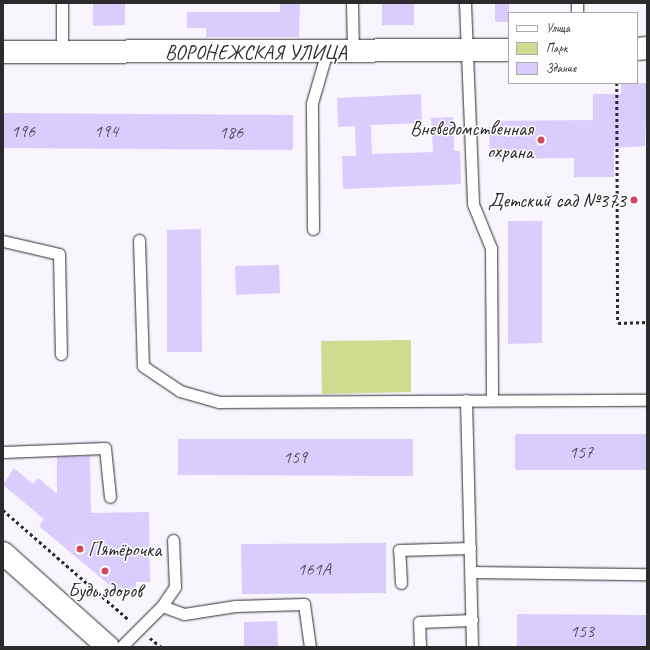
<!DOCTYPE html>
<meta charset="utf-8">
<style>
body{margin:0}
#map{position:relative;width:650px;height:650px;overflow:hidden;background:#f8f5ff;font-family:Caveat,sans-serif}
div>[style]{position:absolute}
.green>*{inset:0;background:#cedc90}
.building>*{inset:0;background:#dbccfe}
.path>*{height:2.5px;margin-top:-1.25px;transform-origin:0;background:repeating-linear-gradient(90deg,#2b2b2b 0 3px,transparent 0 6px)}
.roads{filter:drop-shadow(0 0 1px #2b2b2b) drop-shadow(0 0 1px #2b2b2b)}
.lane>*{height:11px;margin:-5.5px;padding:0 5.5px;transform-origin:5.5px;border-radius:5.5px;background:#fff}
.street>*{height:22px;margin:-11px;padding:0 11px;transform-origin:11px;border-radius:11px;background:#fff}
.secondary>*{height:22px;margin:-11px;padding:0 11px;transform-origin:11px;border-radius:11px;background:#fff}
.dots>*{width:11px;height:11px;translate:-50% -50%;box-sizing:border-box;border:2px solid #fff;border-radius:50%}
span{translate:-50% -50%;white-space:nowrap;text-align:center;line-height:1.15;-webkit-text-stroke:3px #fff;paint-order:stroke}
.number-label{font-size:18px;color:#575360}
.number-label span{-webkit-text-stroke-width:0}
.street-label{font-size:20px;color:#2b2b2b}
.poi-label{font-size:20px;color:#2b2b2b}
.right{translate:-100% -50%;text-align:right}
.left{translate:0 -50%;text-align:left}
.frame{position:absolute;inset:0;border:4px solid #2b2b2b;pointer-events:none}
.legend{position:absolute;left:508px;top:12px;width:130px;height:72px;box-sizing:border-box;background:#fff;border:1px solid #aaa;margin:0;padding:5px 7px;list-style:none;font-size:12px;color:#2b2b2b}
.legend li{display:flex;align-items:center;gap:8px;height:20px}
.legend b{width:20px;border:1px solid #aaa}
</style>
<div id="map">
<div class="green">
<div style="clip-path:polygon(411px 340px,411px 392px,322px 394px,321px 341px)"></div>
</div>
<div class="building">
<div style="clip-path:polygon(93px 3px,125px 3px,125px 25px,93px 26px)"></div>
<div style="clip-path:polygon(280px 3px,300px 3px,299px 37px,206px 37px,206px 28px,187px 28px,187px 12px,280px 12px)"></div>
<div style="clip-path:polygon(382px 3px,414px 3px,414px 25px,382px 25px)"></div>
<div style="clip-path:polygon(495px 3px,509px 3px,509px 22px,495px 22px)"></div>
<div style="clip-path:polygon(647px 83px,645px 146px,614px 148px,614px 177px,574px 177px,574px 158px,495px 159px,495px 152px,490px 152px,489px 127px,495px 127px,495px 121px,593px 120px,593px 94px,621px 94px,621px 84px)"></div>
<div style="clip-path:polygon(421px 94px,422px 123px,371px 125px,372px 154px,433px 152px,431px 118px,453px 117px,454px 151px,460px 151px,461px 184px,343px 189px,342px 156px,356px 156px,355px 126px,338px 127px,337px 98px)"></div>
<div style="clip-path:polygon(3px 113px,293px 115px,293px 150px,3px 148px)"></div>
<div style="clip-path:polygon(508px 221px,542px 221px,542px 343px,508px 344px)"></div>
<div style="clip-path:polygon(201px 229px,202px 352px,167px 352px,167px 230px)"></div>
<div style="clip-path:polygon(279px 265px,280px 293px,236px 295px,235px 266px)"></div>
<div style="clip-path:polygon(515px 434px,647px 434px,647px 470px,515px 470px)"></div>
<div style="clip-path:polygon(178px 439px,413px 439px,413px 476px,178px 475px)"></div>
<div style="clip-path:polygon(90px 456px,91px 513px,149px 512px,150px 582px,136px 582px,136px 592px,119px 593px,39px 526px,44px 519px,3px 485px,14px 468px,33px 484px,38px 478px,57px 494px,57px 457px)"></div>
<div style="clip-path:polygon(386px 543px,386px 593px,242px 594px,241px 544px)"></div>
<div style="clip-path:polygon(517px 614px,647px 615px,647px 647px,517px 647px)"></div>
<div style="clip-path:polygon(277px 621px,278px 647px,244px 647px,244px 622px)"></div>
</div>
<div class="path">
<div style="left:617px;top:83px;width:240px;rotate:89.8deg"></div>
<div style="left:618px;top:323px;width:29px;rotate:-2deg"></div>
<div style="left:3px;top:510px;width:167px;rotate:41.1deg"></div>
<div style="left:150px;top:638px;width:14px;rotate:39deg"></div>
</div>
<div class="roads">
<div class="lane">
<div style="left:62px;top:3px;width:49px;rotate:90deg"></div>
<div style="left:352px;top:3px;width:48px;rotate:88.8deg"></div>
<div style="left:465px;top:3px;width:201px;rotate:87.7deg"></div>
<div style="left:473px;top:204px;width:48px;rotate:67.8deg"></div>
<div style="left:491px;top:248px;width:152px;rotate:89.6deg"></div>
<div style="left:577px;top:13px;width:10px;rotate:-90deg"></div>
<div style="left:313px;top:229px;width:126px;rotate:-90.5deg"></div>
<div style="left:312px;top:103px;width:54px;rotate:-73.9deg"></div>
<div style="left:139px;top:240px;width:126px;rotate:88.2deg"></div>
<div style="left:143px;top:366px;width:45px;rotate:34deg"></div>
<div style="left:180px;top:391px;width:41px;rotate:15.8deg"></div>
<div style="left:219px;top:402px;width:428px;rotate:-0.3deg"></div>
<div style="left:3px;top:241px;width:57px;rotate:13.1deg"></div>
<div style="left:59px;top:254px;width:100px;rotate:88.9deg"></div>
<div style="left:466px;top:400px;width:247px;rotate:88.6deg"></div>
<div style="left:3px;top:452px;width:102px;rotate:-2.2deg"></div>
<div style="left:105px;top:448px;width:49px;rotate:84.2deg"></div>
<div style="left:471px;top:572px;width:176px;rotate:0.7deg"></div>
<div style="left:401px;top:583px;width:33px;rotate:-93deg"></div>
<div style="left:399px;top:550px;width:71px;rotate:-1.6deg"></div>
<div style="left:162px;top:606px;width:23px;rotate:20deg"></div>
<div style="left:184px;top:614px;width:52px;rotate:-8.9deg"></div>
<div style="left:235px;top:606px;width:69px;rotate:-1.7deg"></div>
<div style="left:304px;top:604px;width:43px;rotate:82.1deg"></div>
<div style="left:121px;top:647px;width:58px;rotate:-45deg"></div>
<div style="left:162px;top:606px;width:23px;rotate:-56deg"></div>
<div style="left:175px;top:587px;width:47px;rotate:-92.4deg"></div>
<div style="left:420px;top:647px;width:25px;rotate:-92deg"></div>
<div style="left:419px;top:622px;width:53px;rotate:-2.2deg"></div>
</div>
<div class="street">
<div style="left:637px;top:49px;width:10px;rotate:-6deg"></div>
<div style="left:3px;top:52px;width:506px;rotate:-0.23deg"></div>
</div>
<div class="secondary">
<div style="left:3px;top:553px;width:141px;rotate:41.8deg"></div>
</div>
</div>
<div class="dots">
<div style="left:541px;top:140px;background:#d1495b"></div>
<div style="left:634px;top:200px;background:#d1495b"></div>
<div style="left:80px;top:549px;background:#d1495b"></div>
<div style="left:105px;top:571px;background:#d1495b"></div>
</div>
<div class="number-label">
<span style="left:23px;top:131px">196</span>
<span style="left:106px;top:131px">194</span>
<span style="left:231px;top:132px">186</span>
<span style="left:581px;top:452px">157</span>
<span style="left:295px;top:457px">159</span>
<span style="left:314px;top:569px">161А</span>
<span style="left:582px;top:631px">153</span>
</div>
<div class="street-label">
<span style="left:256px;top:52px">ВОРОНЕЖСКАЯ УЛИЦА</span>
</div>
<div class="poi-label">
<span class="right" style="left:533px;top:140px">Вневедомственная<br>охрана</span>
<span class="right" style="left:626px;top:200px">Детский сад №373</span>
<span class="left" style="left:88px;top:549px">Пятёрочка</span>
<span style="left:105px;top:590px">Будь здоров</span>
</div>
<div class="frame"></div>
<ul class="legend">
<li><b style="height:5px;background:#fff"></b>Улица</li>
<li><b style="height:11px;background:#cedc90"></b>Парк</li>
<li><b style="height:11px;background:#dbccfe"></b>Здание</li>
</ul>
</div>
